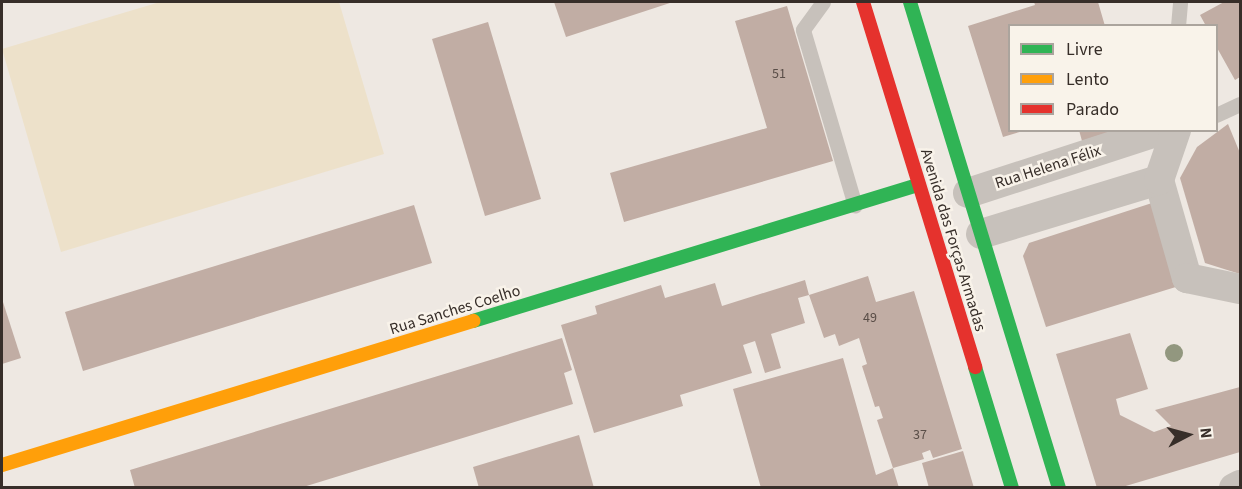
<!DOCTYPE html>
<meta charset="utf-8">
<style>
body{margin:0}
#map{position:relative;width:1242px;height:489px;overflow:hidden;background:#eee8e2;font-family:"Source Sans 3",sans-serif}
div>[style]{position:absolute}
.sand>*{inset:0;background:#ede1ca}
.building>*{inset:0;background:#c1ada4}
.lane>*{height:15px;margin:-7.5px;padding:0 7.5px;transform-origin:7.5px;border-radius:7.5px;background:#c7c1bb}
.street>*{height:30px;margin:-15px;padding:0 15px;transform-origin:15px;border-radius:15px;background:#c7c1bb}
.fast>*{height:14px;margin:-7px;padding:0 7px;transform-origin:7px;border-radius:7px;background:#30b455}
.slow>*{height:14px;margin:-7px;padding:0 7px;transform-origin:7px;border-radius:7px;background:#ff9f0a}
.jam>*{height:14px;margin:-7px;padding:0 7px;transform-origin:7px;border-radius:7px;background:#e5322d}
.trees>*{width:18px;height:18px;margin:-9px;border-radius:50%;background:#92977f}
span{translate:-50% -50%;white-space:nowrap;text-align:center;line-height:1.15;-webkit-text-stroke:5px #f9f3ea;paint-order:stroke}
.number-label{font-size:14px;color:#5a4e48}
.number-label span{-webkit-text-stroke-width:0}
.street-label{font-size:16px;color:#372e29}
.frame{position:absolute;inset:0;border:3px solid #372e29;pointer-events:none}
.legend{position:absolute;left:1008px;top:24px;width:210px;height:108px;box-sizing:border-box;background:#f9f3ea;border:2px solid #aba49d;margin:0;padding:8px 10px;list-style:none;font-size:18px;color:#372e29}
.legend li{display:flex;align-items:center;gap:12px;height:30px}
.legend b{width:30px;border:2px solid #aba49d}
.north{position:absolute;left:1158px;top:405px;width:60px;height:60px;-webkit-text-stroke:4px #f9f3ea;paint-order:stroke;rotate:84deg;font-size:16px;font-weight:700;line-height:24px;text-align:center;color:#372e29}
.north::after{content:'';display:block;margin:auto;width:21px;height:27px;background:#372e29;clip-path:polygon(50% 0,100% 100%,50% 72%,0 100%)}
</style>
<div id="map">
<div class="sand">
<div style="clip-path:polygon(160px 2px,339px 2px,384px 154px,61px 252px,2px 49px)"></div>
</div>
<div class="building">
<div style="clip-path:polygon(554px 2px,673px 2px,566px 37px)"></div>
<div style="clip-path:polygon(1034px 2px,1098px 2px,1105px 26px,1010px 26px,1010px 130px,1023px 131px,1003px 137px,968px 26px,1035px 5px)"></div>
<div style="clip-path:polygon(1224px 2px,1240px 2px,1240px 77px,1235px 80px,1216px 46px,1216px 26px,1206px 26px,1200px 15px)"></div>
<div style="clip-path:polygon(787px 6px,833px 161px,624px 222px,610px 173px,767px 128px,735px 21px)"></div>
<div style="clip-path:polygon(488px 22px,541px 199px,485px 216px,432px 39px)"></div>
<div style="clip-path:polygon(1228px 124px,1240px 153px,1240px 274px,1205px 263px,1180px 178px,1197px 147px)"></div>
<div style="clip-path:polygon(1079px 130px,1116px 130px,1082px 141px)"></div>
<div style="clip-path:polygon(1152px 203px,1179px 286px,1046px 327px,1023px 256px,1029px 243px)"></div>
<div style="clip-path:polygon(414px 205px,432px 263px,83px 371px,65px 312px)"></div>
<div style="clip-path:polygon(868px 276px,876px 302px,914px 291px,962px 449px,933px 458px,930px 450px,922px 453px,924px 459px,893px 468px,877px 420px,883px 418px,879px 406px,875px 407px,862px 366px,867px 364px,859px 338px,839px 346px,835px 334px,824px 338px,809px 295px)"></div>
<div style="clip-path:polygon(805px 280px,809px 295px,798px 298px,805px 323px,771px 334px,781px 368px,765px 373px,755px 341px,743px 345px,752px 373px,680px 395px,683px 406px,594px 433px,561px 325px,597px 314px,595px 306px,661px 285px,665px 298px,715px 283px,722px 306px)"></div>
<div style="clip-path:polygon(2px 299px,21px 358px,2px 364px)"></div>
<div style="clip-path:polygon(1130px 333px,1148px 389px,1116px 399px,1120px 415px,1154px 432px,1171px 426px,1155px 410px,1240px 387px,1240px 452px,1119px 488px,1097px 488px,1056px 354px)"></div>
<div style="clip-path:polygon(562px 338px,572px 370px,564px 373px,573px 404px,300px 488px,135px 488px,130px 470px)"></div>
<div style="clip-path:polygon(843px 358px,876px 475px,893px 468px,899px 488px,761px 488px,733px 389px)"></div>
<div style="clip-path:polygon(579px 435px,594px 488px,479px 488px,473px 467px)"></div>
<div style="clip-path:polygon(963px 451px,974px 488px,929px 488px,922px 463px)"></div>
</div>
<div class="lane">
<div style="left:823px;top:2px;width:34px;rotate:126deg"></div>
<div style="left:803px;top:30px;width:183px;rotate:73.5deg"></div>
<div style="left:1178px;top:26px;width:24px;rotate:-85deg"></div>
<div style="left:1216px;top:115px;width:26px;rotate:-25deg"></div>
</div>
<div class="street">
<div style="left:1159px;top:180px;width:102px;rotate:74.1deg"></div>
<div style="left:1187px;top:278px;width:54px;rotate:11.7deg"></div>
<div style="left:968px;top:193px;width:204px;rotate:-18deg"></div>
<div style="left:981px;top:234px;width:186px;rotate:-16.9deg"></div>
<div style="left:1159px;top:180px;width:53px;rotate:-71.2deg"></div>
<div style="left:1234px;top:488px;width:7px;rotate:-27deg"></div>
</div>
<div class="fast">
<div style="left:910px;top:2px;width:508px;rotate:72.96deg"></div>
<div style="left:473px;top:321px;width:465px;rotate:-17deg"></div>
<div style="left:975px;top:367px;width:127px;rotate:73deg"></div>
</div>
<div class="slow">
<div style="left:2px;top:465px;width:493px;rotate:-17deg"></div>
</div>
<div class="jam">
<div style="left:863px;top:2px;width:382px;rotate:72.9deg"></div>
</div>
<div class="trees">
<div style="left:1174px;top:353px"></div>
</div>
<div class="number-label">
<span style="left:779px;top:74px">51</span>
<span style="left:870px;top:318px">49</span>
<span style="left:920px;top:435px">37</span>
</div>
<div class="street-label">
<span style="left:1048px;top:167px;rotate:-18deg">Rua Helena Félix</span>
<span style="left:953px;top:240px;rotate:73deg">Avenida das Forças Armadas</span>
<span style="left:455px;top:310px;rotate:-17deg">Rua Sanches Coelho</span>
</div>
<div class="frame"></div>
<ul class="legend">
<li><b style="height:8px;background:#30b455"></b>Livre</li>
<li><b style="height:8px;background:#ff9f0a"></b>Lento</li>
<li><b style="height:8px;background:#e5322d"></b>Parado</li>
</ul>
<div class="north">N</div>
</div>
